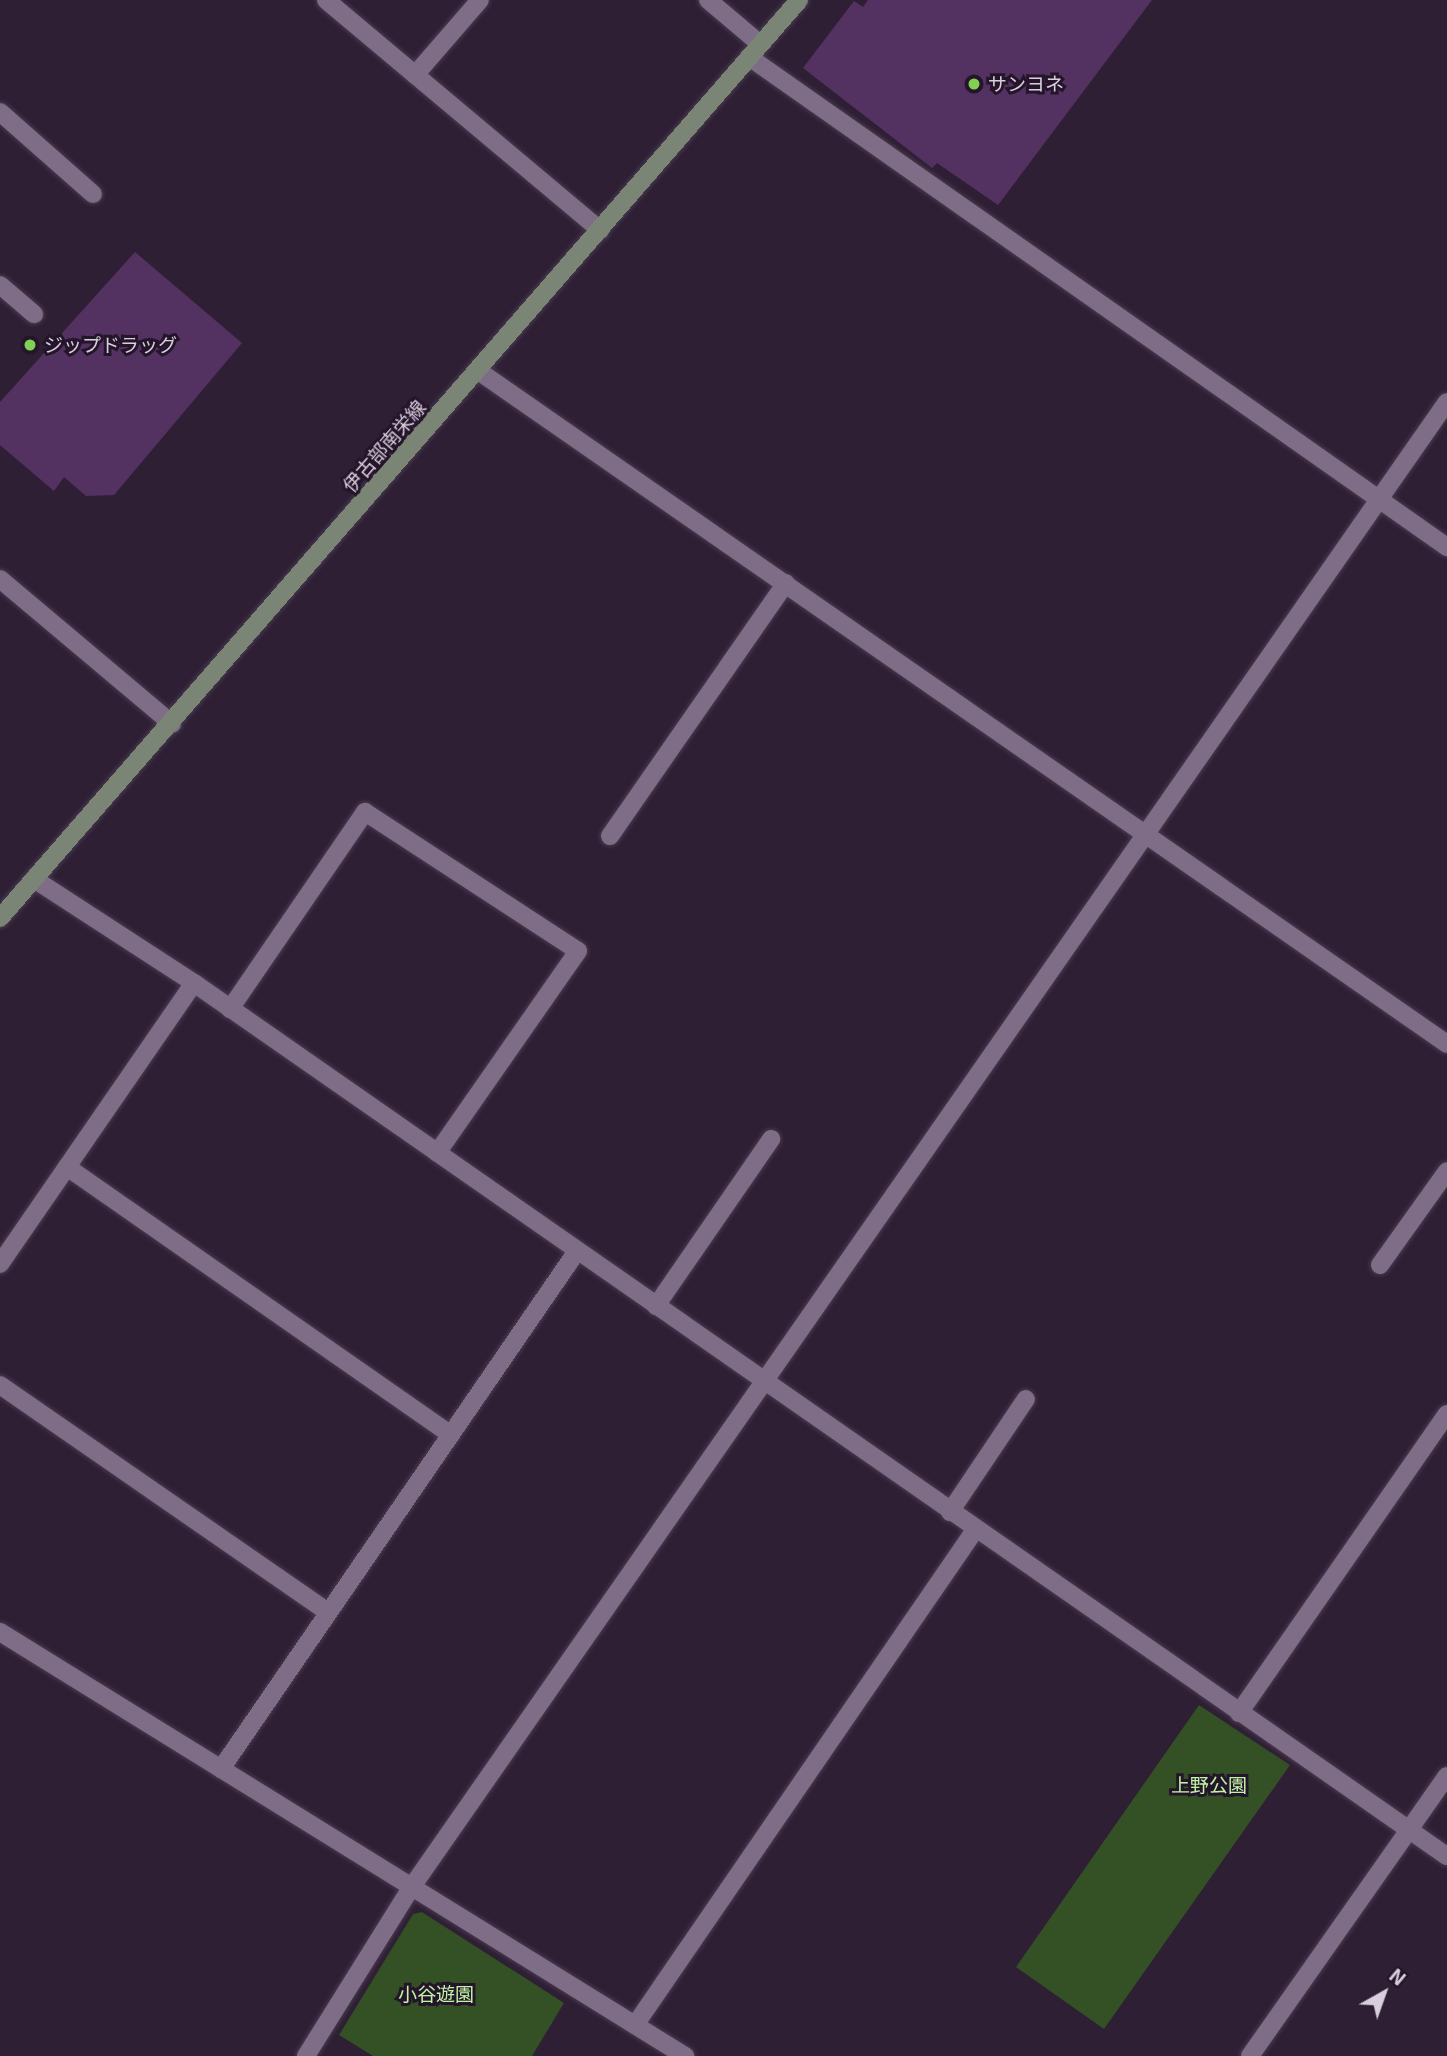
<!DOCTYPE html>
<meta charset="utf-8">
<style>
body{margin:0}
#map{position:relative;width:1447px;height:2056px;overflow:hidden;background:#2f1f35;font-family:"Exo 2","Noto Sans JP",sans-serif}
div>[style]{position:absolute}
.green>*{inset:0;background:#345025}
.building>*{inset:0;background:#533261}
.roads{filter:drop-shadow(0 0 2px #483b4e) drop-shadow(0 0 2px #483b4e)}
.minor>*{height:18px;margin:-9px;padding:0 9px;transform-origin:9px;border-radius:9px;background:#7f6d88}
.secondary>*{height:18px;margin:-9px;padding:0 9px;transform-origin:9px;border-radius:9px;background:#7b8575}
.dots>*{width:19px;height:19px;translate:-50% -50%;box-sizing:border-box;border:4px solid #25152b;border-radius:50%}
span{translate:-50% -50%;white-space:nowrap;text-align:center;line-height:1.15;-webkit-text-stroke:6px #25152b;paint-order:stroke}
.poi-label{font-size:19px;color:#d8cedd}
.left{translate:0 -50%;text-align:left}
.street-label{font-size:19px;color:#d8cedd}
.park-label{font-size:19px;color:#c0f5a5}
.north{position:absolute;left:1349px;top:1958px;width:70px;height:70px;-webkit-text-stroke:5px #25152b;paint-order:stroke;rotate:40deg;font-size:19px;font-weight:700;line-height:28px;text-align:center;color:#d8cedd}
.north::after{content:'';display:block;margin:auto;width:24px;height:32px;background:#d8cedd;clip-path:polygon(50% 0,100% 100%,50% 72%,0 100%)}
</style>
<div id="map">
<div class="green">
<div style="clip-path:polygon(1199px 1705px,1290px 1765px,1104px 2029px,1016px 1967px)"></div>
<div style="clip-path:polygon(422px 1912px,564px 2003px,532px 2056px,373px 2056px,339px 2035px,413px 1914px)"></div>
</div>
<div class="building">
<div style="clip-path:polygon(868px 0,1152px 0,998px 205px,937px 163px,932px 168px,803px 68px,854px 1px,863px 7px)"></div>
<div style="clip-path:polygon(135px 252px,242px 343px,114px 495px,86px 496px,64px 477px,54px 491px,0 445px,0 402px)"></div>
</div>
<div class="roads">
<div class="minor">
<div style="left:326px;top:0;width:358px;rotate:40deg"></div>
<div style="left:708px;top:0;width:68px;rotate:40.2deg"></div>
<div style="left:749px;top:57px;width:853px;rotate:35.07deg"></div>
<div style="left:415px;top:75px;width:99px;rotate:-49.1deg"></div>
<div style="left:0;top:112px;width:124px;rotate:41.4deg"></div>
<div style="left:0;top:285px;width:45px;rotate:40.5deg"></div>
<div style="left:477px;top:370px;width:1181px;rotate:34.79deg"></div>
<div style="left:0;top:579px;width:225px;rotate:40.1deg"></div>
<div style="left:610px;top:836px;width:308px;rotate:-55.2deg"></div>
<div style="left:34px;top:879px;width:191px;rotate:33deg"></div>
<div style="left:194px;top:983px;width:1527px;rotate:34.87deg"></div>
<div style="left:230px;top:1009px;width:239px;rotate:-55.6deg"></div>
<div style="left:365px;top:812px;width:254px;rotate:33.1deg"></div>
<div style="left:578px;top:951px;width:246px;rotate:124.9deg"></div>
<div style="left:67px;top:1167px;width:468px;rotate:34.9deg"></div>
<div style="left:0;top:1264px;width:341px;rotate:-55.4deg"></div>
<div style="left:1380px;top:1265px;width:115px;rotate:-54.5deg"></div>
<div style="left:656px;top:1306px;width:203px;rotate:-55.4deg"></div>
<div style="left:0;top:1385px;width:399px;rotate:34.7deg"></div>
<div style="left:950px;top:1512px;width:136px;rotate:-56.1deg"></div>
<div style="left:0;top:1632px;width:806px;rotate:31.76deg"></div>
<div style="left:1239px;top:1713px;width:364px;rotate:-55.2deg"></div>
<div style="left:221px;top:1769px;width:629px;rotate:-55.5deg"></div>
<div style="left:635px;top:2025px;width:601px;rotate:-55.52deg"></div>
<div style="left:306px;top:2056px;width:198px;rotate:-58deg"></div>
<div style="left:411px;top:1888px;width:1811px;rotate:-55.12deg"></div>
<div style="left:1250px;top:2056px;width:342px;rotate:-54.9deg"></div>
</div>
<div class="secondary">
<div style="left:0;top:918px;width:1217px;rotate:-48.96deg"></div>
</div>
</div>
<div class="dots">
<div style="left:974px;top:84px;background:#80d051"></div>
<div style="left:30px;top:345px;background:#80d051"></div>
</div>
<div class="poi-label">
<span class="left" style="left:988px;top:84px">サンヨネ</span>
<span class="left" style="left:44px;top:345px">ジップドラッグ</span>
</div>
<div class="street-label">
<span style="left:384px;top:446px;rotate:-49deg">伊古部南栄線</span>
</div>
<div class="park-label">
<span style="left:1209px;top:1785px">上野公園</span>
<span style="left:436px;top:1994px">小谷遊園</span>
</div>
<div class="north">N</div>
</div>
